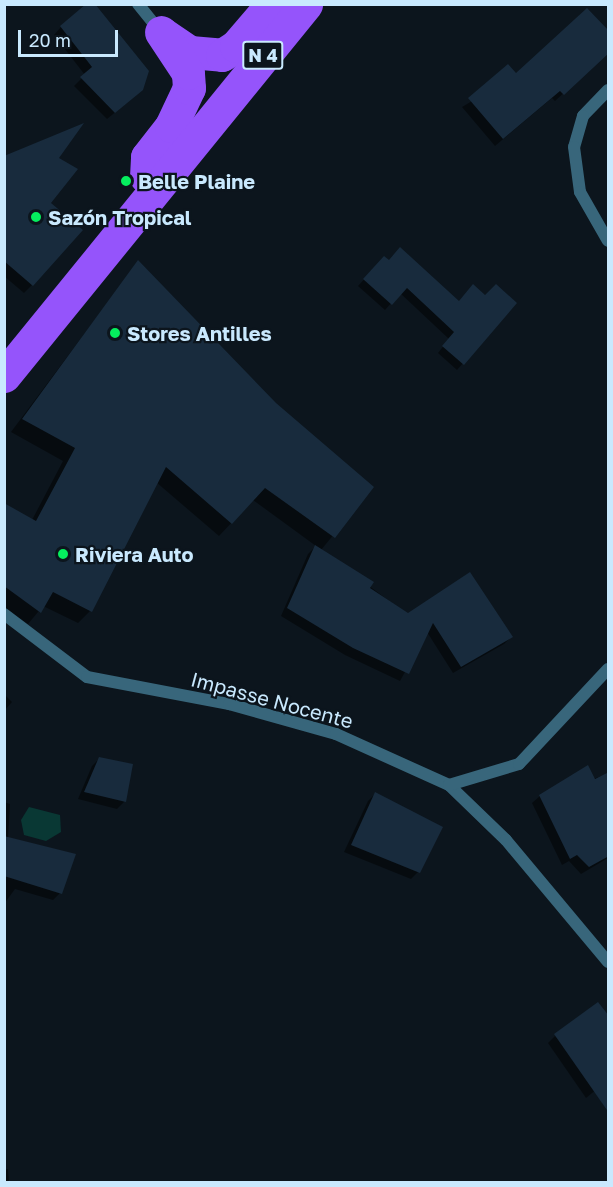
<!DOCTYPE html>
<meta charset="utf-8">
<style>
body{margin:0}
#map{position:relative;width:613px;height:1187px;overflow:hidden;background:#0c151d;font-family:"Golos Text",sans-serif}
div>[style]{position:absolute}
.water>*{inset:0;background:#093834}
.shadow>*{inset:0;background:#0007}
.building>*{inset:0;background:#182b3d}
.minor>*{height:12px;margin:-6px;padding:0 6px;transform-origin:6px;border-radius:6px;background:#38667b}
.trunk>*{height:33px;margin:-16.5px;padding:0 16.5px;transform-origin:16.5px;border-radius:16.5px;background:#9554fb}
.dots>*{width:16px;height:16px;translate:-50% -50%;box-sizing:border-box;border:3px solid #0c151d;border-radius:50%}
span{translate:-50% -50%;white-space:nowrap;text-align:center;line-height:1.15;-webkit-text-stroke:4.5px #0c151d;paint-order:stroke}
.shield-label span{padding:2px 4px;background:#0c151d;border:2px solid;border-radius:4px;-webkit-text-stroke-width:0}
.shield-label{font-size:18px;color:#c9e9fe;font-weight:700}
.poi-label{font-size:20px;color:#c9e9fe;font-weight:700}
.left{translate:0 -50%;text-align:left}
.street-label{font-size:20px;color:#c9e9fe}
.frame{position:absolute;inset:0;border:6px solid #c9e9fe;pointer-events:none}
.scale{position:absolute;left:18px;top:30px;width:100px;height:27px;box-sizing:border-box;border:3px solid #c9e9fe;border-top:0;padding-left:8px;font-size:18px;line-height:21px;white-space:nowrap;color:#c9e9fe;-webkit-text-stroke:4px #0c151d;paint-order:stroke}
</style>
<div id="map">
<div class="water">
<div style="clip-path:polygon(29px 807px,60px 815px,61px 832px,46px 841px,24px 835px,21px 820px)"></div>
</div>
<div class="shadow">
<div style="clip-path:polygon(61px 27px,134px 97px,107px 119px,74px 86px,85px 75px,54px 35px)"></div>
<div style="clip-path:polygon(608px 52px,555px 101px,552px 98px,495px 146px,462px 107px,516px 75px)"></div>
<div style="clip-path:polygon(4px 158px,57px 159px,32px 285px,24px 293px,4px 276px)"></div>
<div style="clip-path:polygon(138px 262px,275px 405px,372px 488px,321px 550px,408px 615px,511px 637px,504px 644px,453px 673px,427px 632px,400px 681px,345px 655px,281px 616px,308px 554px,316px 546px,253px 500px,219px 536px,156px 482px,90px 611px,78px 623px,43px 606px,28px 624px,4px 608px,4px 505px,32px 520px,63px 461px,11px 432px)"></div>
<div style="clip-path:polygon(378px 264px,458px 302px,485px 297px,515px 303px,457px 370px,438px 353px,449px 339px,400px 293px,385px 310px,358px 286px)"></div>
<div style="clip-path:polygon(4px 694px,12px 702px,4px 711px)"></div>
<div style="clip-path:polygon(99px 759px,124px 802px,117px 809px,78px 799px,92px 766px)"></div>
<div style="clip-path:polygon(608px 774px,608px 858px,581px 874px,569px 861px,562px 865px,532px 803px,540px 796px)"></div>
<div style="clip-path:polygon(375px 794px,418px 872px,411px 879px,344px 852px,368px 801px)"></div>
<div style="clip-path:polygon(4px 802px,10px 804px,8px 839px,60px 893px,53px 900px,15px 889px,4px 904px)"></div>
<div style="clip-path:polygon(555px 1036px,608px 1080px,586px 1098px,548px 1043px)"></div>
<div style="clip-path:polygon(8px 1169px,9px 1182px,4px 1182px,4px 1170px)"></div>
</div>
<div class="building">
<div style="clip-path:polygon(86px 4px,95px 4px,149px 71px,143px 90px,115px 113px,80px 77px,92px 67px,60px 26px)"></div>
<div style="clip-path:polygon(587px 8px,609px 31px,609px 53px,564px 95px,560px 91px,503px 139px,468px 98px,508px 64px,516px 73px)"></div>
<div style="clip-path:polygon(84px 123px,59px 158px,78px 169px,51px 203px,83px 230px,33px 286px,4px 261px,4px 156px)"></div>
<div style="clip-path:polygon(400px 247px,459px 301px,473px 284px,485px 295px,496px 284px,517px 303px,464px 365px,442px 346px,454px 332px,407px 288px,392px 305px,363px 279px,384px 256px,389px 260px)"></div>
<div style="clip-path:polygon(138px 260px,276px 403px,374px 487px,335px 538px,265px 488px,232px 524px,166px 467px,92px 612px,53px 592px,41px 613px,4px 586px,4px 503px,36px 521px,75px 448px,22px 419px)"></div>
<div style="clip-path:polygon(315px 545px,374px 582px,370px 588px,408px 613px,470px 572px,513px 637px,461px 667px,433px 623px,409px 674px,353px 648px,287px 608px)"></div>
<div style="clip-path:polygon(99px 757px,133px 764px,126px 802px,84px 792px)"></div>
<div style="clip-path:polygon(588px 765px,595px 779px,609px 772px,609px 856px,589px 867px,577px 855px,570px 859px,539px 795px)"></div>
<div style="clip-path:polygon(375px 792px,443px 827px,420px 873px,351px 845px)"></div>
<div style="clip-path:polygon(4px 836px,76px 854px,62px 894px,4px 876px)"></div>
<div style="clip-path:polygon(598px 1002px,609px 1016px,609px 1113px,554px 1034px)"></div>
</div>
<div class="minor">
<div style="left:138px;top:4px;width:35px;rotate:51deg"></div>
<div style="left:608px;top:90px;width:36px;rotate:134deg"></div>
<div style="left:583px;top:116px;width:32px;rotate:106deg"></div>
<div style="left:574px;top:147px;width:45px;rotate:82.4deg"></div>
<div style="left:580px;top:192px;width:56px;rotate:60.3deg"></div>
<div style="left:4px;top:614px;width:104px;rotate:37.2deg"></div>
<div style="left:87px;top:677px;width:145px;rotate:10.8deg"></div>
<div style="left:229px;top:704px;width:111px;rotate:15.7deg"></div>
<div style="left:336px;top:734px;width:124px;rotate:24.3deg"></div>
<div style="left:449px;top:785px;width:79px;rotate:44deg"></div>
<div style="left:506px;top:840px;width:159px;rotate:50.1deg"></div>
<div style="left:449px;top:785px;width:73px;rotate:-16.7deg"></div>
<div style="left:519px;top:764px;width:130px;rotate:-46.9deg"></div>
</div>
<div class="trunk">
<div style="left:163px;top:34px;width:32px;rotate:34deg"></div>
<div style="left:190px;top:52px;width:32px;rotate:5deg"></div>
<div style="left:222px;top:55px;width:17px;rotate:-33deg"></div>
<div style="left:236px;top:46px;width:55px;rotate:-49.4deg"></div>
<div style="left:146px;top:177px;width:20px;rotate:-87deg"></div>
<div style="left:147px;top:157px;width:39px;rotate:-52deg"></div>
<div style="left:171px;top:126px;width:42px;rotate:-64.7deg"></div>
<div style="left:189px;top:88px;width:15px;rotate:-94deg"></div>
<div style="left:188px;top:73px;width:49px;rotate:-123.4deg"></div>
<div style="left:4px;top:376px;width:479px;rotate:-50.9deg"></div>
</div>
<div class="dots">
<div style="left:126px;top:181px;background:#05ee5e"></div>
<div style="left:36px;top:217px;background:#05ee5e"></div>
<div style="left:115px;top:333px;background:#05ee5e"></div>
<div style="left:63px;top:554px;background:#05ee5e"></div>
</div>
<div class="shield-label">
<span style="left:263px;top:55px">N 4</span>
</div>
<div class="poi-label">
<span class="left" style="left:138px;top:181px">Belle Plaine</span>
<span class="left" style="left:48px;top:217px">Sazón Tropical</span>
<span class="left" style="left:127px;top:333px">Stores Antilles</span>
<span class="left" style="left:75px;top:554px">Riviera Auto</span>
</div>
<div class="street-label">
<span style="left:272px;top:700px;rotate:15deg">Impasse Nocente</span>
</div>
<div class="frame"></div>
<div class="scale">20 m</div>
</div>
